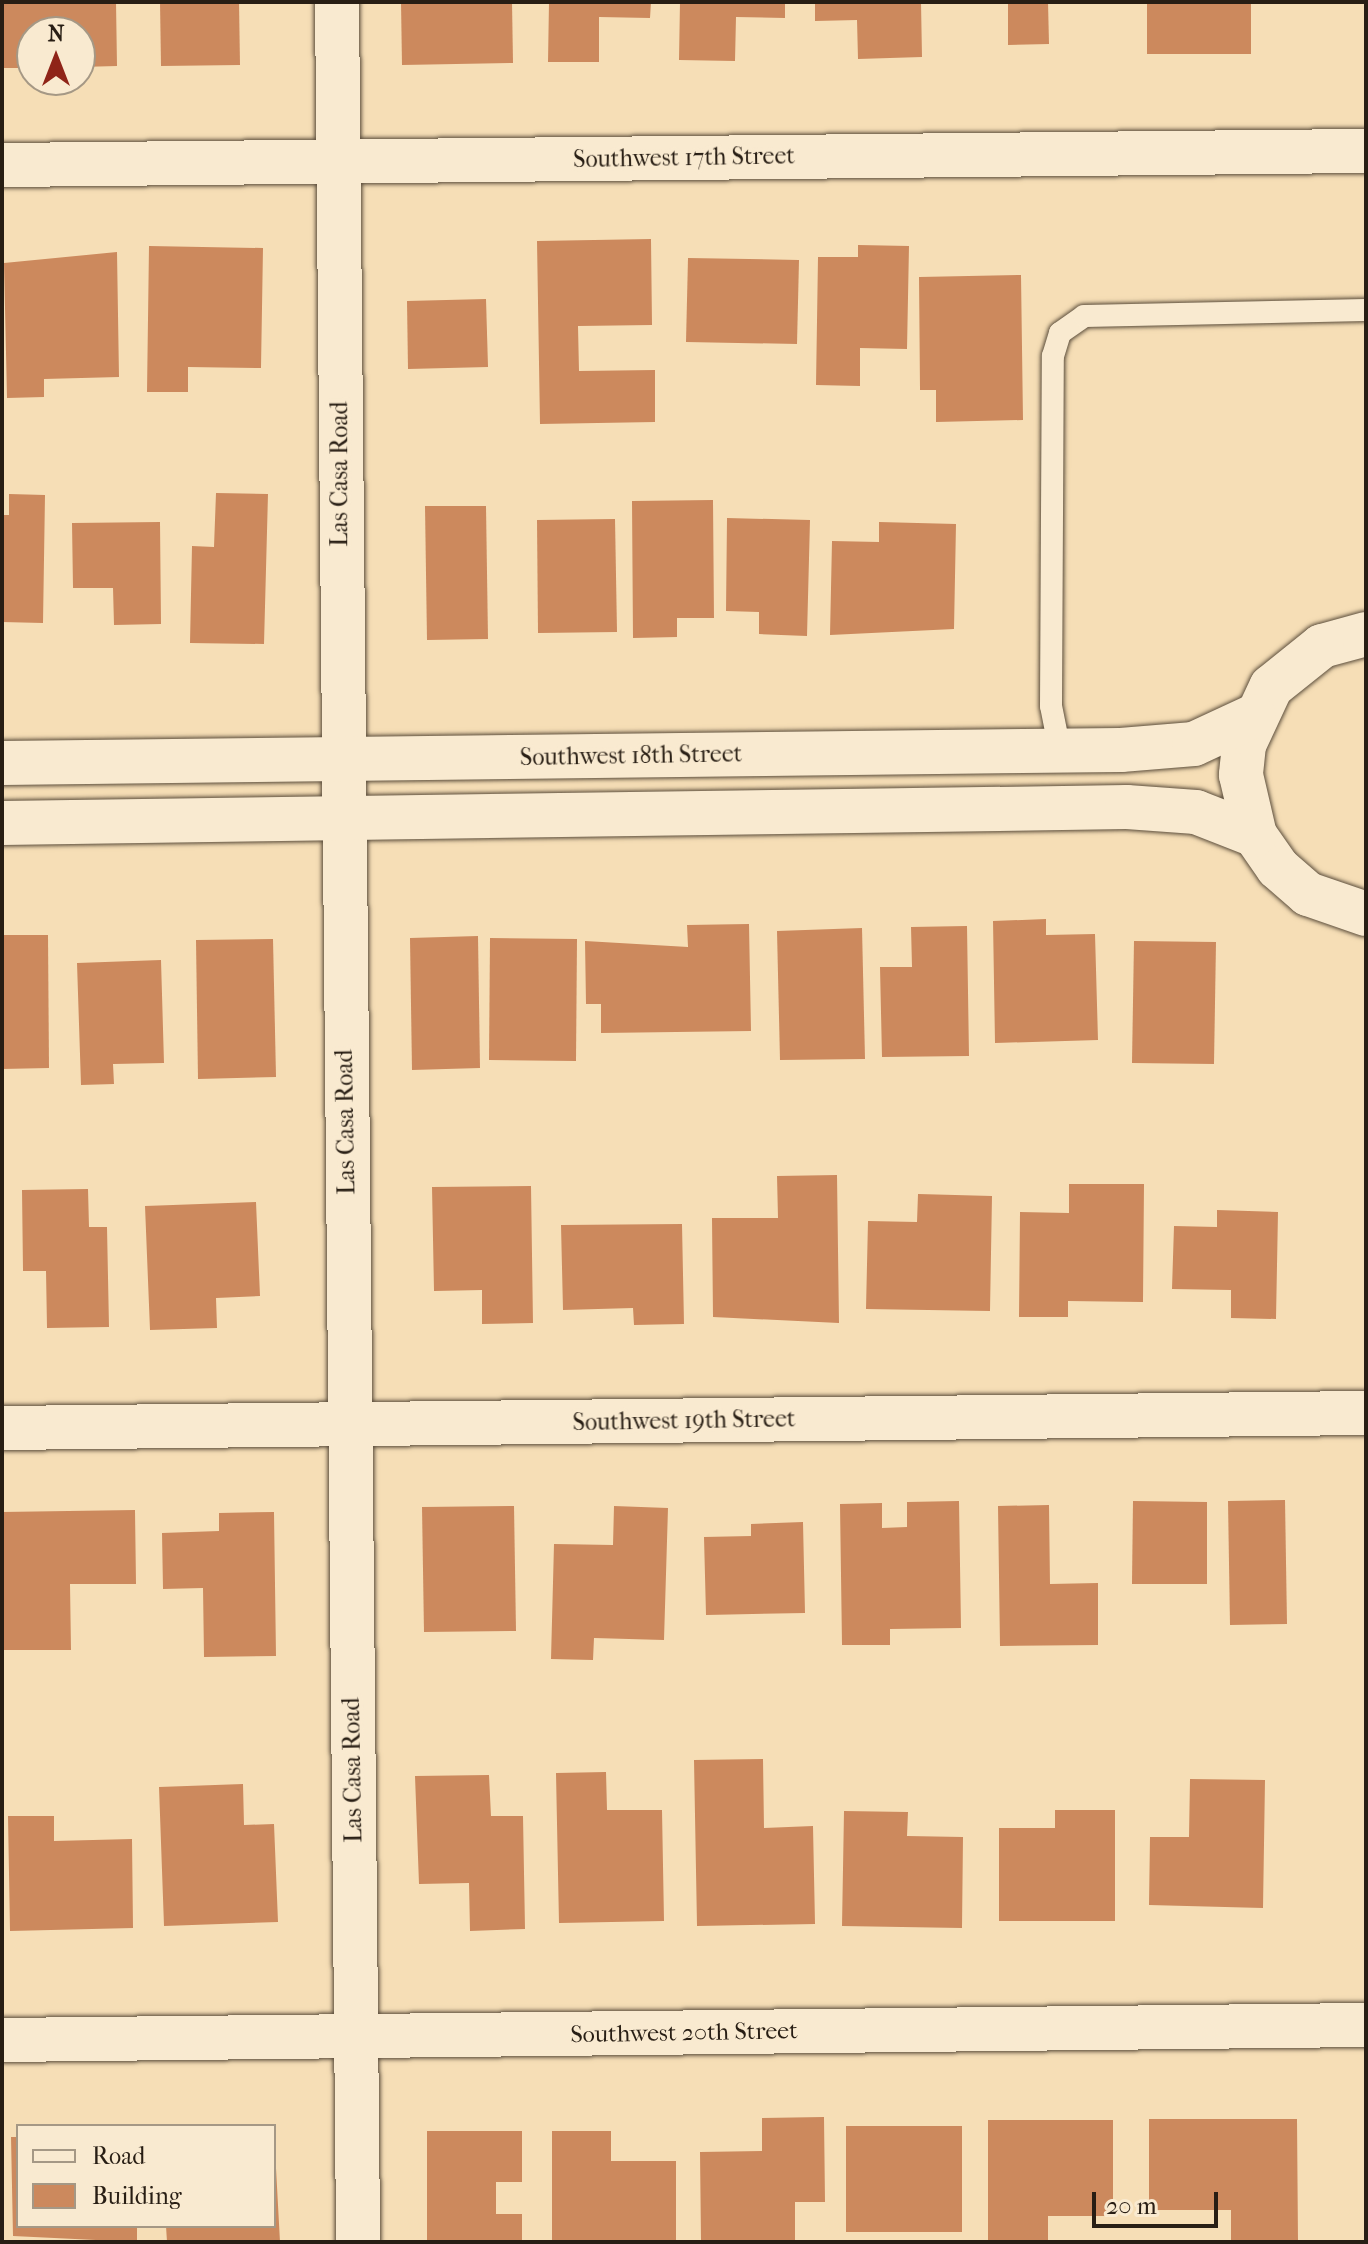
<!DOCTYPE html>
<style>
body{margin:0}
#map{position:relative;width:1368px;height:2244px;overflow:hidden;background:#f6deb6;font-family:"IM FELL French Canon",serif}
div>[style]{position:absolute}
.building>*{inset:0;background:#cc895d}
.roads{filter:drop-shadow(0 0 2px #5c4e3c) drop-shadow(0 0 2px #5c4e3c)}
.lane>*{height:22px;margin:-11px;padding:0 11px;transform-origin:11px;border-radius:11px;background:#f9ead0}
.street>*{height:44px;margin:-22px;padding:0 22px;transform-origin:22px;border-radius:22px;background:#f9ead0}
.secondary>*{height:44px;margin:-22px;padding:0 22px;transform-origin:22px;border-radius:22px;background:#f9ead0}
span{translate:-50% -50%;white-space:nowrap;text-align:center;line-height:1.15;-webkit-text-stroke:8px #f9ead0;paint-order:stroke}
.street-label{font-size:24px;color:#281e14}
.frame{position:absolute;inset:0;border:4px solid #281e14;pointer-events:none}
.legend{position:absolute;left:16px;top:2124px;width:260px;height:104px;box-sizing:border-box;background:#f9ead0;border:2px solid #a59885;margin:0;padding:10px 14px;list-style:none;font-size:24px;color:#281e14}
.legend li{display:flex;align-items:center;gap:16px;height:40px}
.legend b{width:40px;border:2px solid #a59885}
.north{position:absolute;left:16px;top:16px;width:80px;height:80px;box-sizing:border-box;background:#f9ead0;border:2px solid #a59885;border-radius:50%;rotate:0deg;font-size:22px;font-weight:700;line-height:32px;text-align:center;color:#281e14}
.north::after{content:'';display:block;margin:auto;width:28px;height:36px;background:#8f2418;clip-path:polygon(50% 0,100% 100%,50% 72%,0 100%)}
.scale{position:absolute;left:1092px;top:2192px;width:126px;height:36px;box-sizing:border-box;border:4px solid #281e14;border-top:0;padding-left:10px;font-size:24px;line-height:28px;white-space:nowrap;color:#281e14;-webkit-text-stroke:6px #f9ead0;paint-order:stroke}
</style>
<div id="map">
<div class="building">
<div style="clip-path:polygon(2px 2px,116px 2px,117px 66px,80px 67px,80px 32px,32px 32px,32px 68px,2px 68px)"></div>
<div style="clip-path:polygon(160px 2px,239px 2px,240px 65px,161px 66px)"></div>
<div style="clip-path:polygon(401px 2px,512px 2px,513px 63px,402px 65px)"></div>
<div style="clip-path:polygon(549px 2px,651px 2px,650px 18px,599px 17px,599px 62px,548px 62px)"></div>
<div style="clip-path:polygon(680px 2px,785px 2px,785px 18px,736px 17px,735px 61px,679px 60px)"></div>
<div style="clip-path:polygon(815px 2px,921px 2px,922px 57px,858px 59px,857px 20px,815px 21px)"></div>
<div style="clip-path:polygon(1008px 2px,1048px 2px,1049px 44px,1008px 45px)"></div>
<div style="clip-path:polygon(1147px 2px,1251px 2px,1251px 54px,1147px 54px)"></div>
<div style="clip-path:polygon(651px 239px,652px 325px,578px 326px,579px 371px,655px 370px,655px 422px,540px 424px,537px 241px)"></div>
<div style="clip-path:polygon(858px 245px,909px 246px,907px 349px,860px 348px,860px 386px,816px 385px,818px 257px,858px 257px)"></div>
<div style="clip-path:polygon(149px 246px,263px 248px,261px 368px,188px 367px,188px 392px,147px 392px)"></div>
<div style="clip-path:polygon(117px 252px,119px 377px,44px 379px,44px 397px,7px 398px,4px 263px)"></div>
<div style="clip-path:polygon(688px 258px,799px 260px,797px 344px,686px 342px)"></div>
<div style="clip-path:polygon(1021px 275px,1023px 420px,936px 422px,936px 390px,920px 390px,919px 277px)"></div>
<div style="clip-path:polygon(486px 299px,488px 367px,408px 369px,407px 301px)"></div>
<div style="clip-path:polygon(216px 493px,268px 494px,264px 644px,190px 643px,192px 546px,214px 547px)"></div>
<div style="clip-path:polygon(9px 494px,45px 495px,43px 623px,2px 622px,2px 515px,9px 515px)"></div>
<div style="clip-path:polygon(713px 500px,714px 618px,677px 618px,677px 637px,633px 638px,632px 501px)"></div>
<div style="clip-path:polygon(425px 506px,486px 506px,488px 639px,427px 640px)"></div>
<div style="clip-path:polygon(727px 518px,810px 520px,807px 636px,759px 634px,759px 612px,726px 611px)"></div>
<div style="clip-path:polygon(615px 519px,617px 632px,538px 633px,537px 520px)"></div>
<div style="clip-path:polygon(160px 522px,161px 624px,114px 625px,113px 588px,73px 588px,72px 523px)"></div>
<div style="clip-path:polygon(879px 522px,956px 524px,954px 629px,830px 635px,832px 541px,879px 542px)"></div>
<div style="clip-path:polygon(1046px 919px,1046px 935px,1095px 934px,1098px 1040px,995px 1043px,993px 921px)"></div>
<div style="clip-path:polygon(749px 924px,751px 1031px,601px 1033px,601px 1004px,586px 1004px,585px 941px,688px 947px,687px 925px)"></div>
<div style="clip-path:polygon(967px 926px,969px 1056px,882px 1057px,880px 967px,912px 967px,911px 927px)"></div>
<div style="clip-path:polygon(862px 928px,865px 1059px,780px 1060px,777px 931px)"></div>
<div style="clip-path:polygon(2px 935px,48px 935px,49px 1068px,2px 1069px)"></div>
<div style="clip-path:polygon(478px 936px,480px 1068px,412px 1070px,410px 938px)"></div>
<div style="clip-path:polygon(490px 938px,577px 939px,576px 1061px,489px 1060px)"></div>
<div style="clip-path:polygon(273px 939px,276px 1077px,198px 1079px,196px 940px)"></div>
<div style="clip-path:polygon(1134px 941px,1216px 942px,1214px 1064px,1132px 1063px)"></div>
<div style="clip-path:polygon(161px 960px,164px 1063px,113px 1064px,114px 1084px,81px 1085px,77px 963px)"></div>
<div style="clip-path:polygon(837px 1175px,839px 1323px,713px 1317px,712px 1218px,778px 1218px,777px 1176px)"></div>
<div style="clip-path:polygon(1069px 1184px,1144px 1184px,1143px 1302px,1068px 1301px,1068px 1317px,1019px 1317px,1020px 1212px,1069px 1213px)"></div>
<div style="clip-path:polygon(531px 1186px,533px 1323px,482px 1324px,482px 1290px,434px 1291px,432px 1187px)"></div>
<div style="clip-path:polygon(88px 1189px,89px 1227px,107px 1227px,109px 1327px,47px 1328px,46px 1271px,23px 1271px,22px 1190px)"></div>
<div style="clip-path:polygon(918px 1194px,992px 1196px,990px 1311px,866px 1309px,868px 1221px,917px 1222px)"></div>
<div style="clip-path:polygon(256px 1202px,260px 1296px,216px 1298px,217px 1328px,150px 1330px,145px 1206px)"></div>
<div style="clip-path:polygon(1217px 1210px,1278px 1212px,1276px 1319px,1231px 1318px,1231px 1290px,1172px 1289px,1174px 1226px,1217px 1227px)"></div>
<div style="clip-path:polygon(682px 1224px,684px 1324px,634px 1325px,633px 1308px,563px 1310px,561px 1225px)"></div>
<div style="clip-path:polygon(1285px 1500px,1287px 1624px,1230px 1625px,1228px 1501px)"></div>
<div style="clip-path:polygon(959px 1501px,961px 1628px,890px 1629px,890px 1645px,842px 1645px,840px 1504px,882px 1503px,882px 1528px,907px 1527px,907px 1502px)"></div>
<div style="clip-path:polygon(1133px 1501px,1207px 1502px,1207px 1584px,1132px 1584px)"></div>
<div style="clip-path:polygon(1049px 1505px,1050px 1584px,1098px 1583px,1098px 1645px,1000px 1646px,998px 1506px)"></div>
<div style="clip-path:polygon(514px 1506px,516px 1631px,424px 1632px,422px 1507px)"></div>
<div style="clip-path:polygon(614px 1506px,668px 1508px,664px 1640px,594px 1638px,593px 1660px,551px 1659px,554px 1544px,613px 1545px)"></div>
<div style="clip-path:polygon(135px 1510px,136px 1584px,70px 1584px,71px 1650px,3px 1650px,2px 1512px)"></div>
<div style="clip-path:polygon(274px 1512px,276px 1656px,204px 1657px,203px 1588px,163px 1589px,162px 1533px,219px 1531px,219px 1513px)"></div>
<div style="clip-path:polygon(803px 1522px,805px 1613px,706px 1615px,704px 1537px,751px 1536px,751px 1524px)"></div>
<div style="clip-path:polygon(763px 1759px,764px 1828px,813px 1826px,815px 1924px,697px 1926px,694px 1760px)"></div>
<div style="clip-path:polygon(606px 1772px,607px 1810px,662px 1810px,664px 1921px,559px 1923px,556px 1773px)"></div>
<div style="clip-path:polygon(489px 1775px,491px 1816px,523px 1816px,525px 1929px,470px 1931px,469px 1883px,419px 1884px,415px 1776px)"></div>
<div style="clip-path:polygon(1190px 1779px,1265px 1780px,1263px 1908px,1149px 1905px,1150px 1837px,1189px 1837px)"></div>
<div style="clip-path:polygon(243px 1784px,244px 1825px,274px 1824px,278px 1922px,164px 1926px,159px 1787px)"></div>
<div style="clip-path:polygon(1055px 1810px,1115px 1810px,1115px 1921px,999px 1921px,999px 1828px,1055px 1828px)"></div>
<div style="clip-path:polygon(844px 1811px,908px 1812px,907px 1836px,963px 1837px,962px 1928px,842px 1926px)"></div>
<div style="clip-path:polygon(8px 1816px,54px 1816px,54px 1841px,132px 1839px,133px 1928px,10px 1931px)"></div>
<div style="clip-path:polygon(824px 2117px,825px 2202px,795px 2202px,795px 2241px,701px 2241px,700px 2152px,762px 2151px,762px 2118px)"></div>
<div style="clip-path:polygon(1149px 2119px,1297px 2119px,1298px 2242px,1231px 2242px,1231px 2210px,1149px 2210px)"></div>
<div style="clip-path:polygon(988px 2120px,1113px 2120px,1113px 2216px,1048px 2216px,1048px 2242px,988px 2242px)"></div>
<div style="clip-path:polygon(846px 2126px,962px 2126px,962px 2232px,846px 2232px)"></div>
<div style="clip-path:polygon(274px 2131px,280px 2242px,167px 2242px,166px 2226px,274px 2226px)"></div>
<div style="clip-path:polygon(427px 2131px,522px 2131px,522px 2182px,496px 2182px,496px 2214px,522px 2214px,522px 2242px,427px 2242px)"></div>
<div style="clip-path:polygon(552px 2131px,611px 2131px,611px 2161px,676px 2161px,676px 2242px,552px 2242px)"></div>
<div style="clip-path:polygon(11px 2137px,18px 2137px,18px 2226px,137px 2226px,137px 2242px,13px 2236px)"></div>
</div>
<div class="roads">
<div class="lane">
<div style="left:1060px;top:751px;width:46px;rotate:-101.3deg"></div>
<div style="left:1051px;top:706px;width:350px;rotate:-89.7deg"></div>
<div style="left:1053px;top:356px;width:24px;rotate:-73deg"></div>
<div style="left:1060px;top:333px;width:29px;rotate:-35deg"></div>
<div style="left:1084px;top:316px;width:282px;rotate:-1.2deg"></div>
</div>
<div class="street">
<div style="left:337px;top:2px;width:2240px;rotate:89.46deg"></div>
<div style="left:2px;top:165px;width:1364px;rotate:-0.59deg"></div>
<div style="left:2px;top:1428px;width:1364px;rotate:-0.63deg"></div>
<div style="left:2px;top:2040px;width:1364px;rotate:-0.63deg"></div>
</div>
<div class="secondary">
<div style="left:1366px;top:634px;width:46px;rotate:164.7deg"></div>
<div style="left:1322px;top:646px;width:65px;rotate:141.2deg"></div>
<div style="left:1271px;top:687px;width:64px;rotate:115deg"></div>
<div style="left:1244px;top:745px;width:30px;rotate:96deg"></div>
<div style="left:1241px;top:775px;width:62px;rotate:76.9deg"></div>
<div style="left:1255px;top:835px;width:40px;rotate:55.1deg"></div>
<div style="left:1278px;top:868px;width:40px;rotate:41deg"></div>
<div style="left:1308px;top:894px;width:61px;rotate:19deg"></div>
<div style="left:2px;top:763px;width:1119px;rotate:-0.67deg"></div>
<div style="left:1121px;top:750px;width:73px;rotate:-4.7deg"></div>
<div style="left:1194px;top:744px;width:66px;rotate:-25deg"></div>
<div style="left:2px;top:823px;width:1125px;rotate:-0.81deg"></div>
<div style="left:1127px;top:807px;width:69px;rotate:4.1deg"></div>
<div style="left:1196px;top:812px;width:63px;rotate:21.3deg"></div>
</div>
</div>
<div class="street-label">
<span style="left:684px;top:158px;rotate:-1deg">Southwest 17th Street</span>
<span style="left:340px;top:474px;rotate:-90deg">Las Casa Road</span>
<span style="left:631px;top:756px;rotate:-1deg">Southwest 18th Street</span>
<span style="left:346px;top:1122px;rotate:-91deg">Las Casa Road</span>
<span style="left:684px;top:1421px;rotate:-1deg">Southwest 19th Street</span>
<span style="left:353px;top:1770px;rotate:-91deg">Las Casa Road</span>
<span style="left:684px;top:2033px;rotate:-1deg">Southwest 20th Street</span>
</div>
<div class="frame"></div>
<ul class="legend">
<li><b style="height:10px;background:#f9ead0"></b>Road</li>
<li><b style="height:22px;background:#cc895d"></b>Building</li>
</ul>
<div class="north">N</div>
<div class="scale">20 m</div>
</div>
